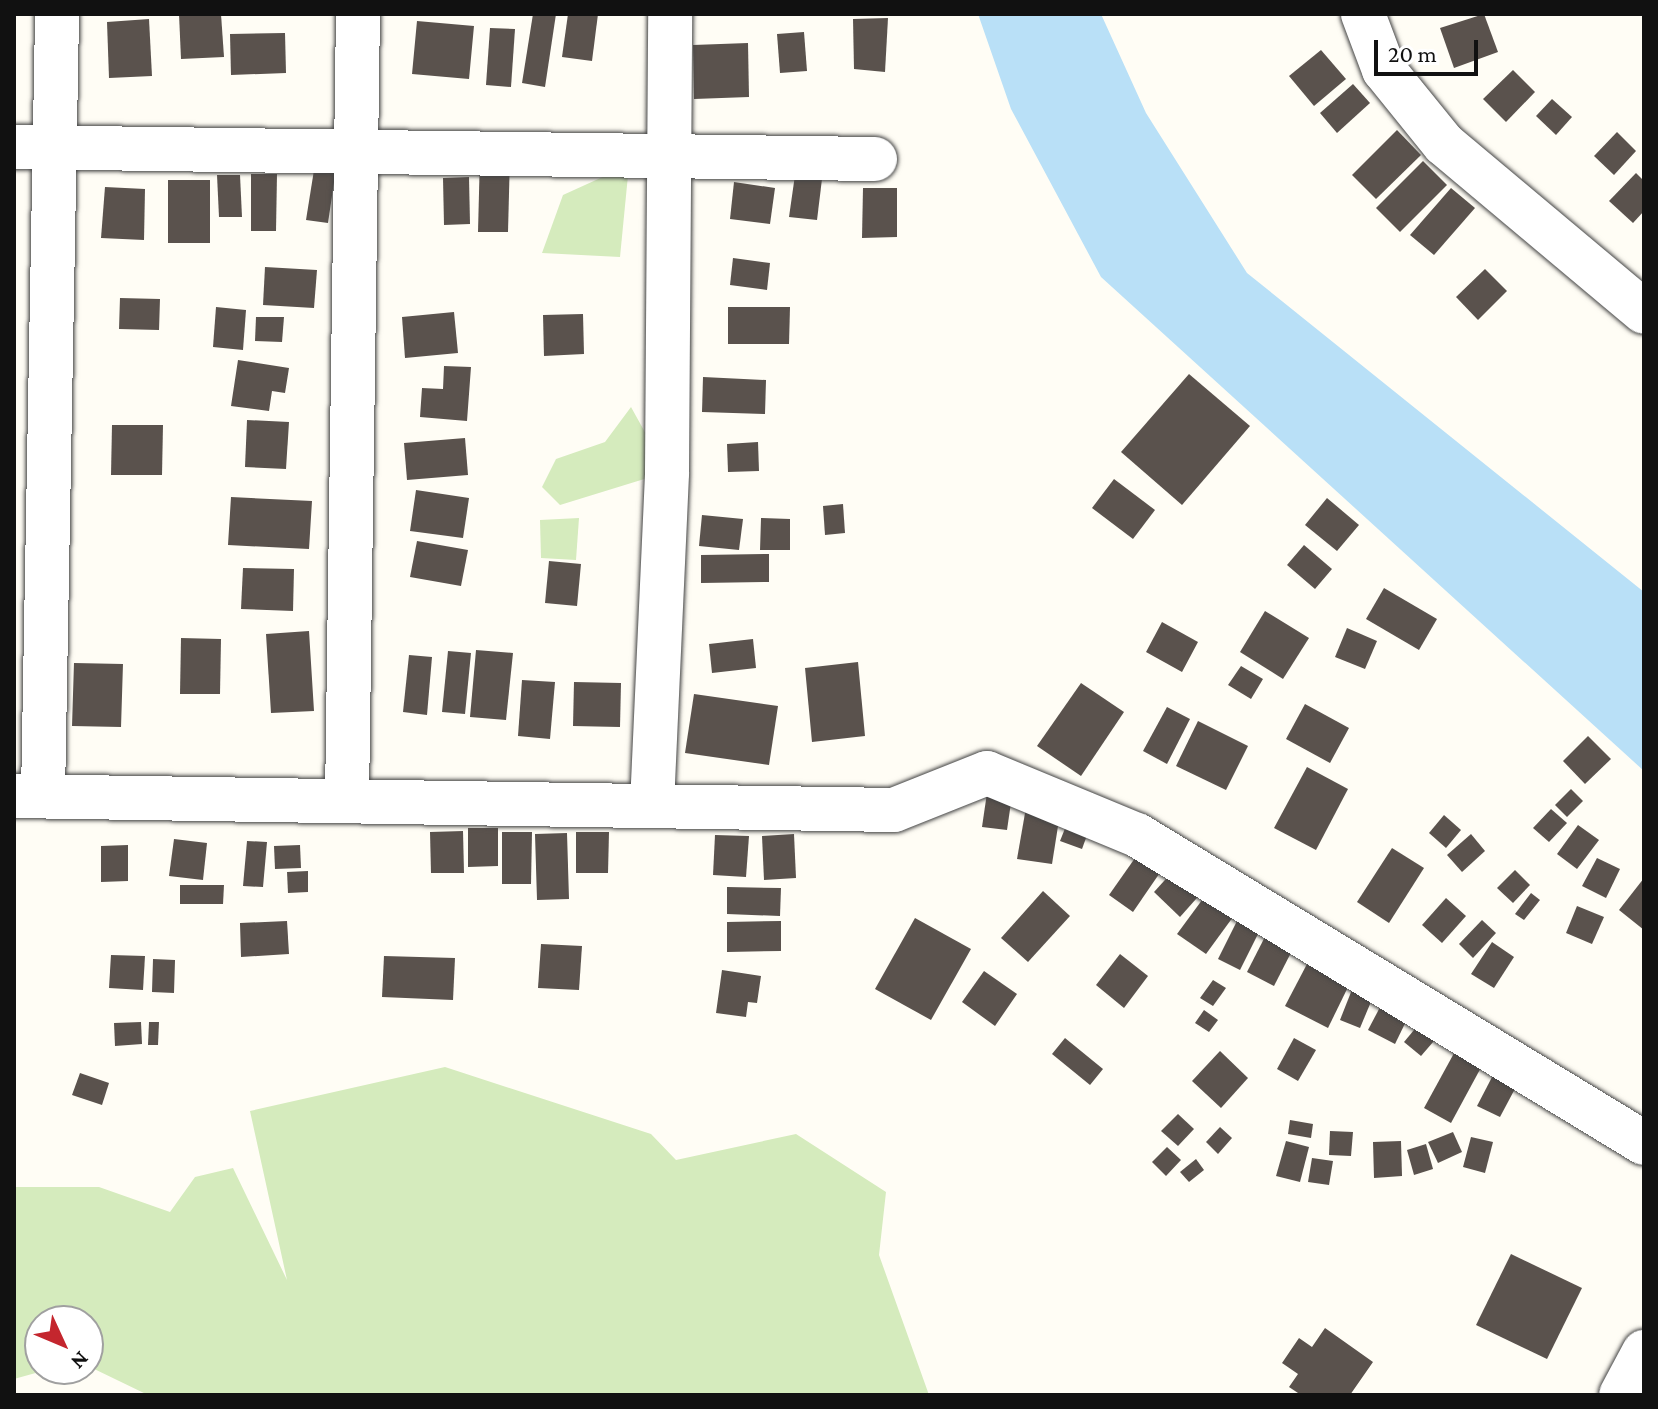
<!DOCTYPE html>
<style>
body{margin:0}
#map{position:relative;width:1658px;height:1409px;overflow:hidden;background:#fffdf5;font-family:"Crimson Pro",serif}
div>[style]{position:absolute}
.green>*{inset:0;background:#d5ebbd}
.water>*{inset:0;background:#b9e0f7}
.building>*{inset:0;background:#5a524d}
.roads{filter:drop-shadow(0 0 2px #444) drop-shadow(0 0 2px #444)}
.minor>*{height:44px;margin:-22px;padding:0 22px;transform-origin:22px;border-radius:22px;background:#fff}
span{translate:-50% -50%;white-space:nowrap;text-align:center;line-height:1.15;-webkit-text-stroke:8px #fff;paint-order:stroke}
.frame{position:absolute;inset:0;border:16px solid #111;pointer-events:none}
.north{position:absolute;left:24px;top:1305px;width:80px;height:80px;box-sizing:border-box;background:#fff;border:2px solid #a0a0a0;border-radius:50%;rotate:134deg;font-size:22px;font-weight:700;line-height:32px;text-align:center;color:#111}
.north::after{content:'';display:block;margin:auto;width:28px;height:36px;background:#c4262e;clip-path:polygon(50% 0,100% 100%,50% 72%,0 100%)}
.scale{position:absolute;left:1374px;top:40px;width:104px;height:36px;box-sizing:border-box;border:4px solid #111;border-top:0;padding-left:10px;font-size:24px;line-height:28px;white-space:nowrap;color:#111;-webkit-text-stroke:6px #fff;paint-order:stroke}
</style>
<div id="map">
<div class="green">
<div style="clip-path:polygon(629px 165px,620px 257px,542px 253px,563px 195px)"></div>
<div style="clip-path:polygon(631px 407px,667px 472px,560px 505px,542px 487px,556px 459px,605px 442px)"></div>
<div style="clip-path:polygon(579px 518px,576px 560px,541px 558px,540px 520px)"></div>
<div style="clip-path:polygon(445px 1067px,651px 1134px,676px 1160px,796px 1134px,886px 1192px,879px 1255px,929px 1395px,148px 1395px,88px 1366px,88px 1321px,40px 1321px,40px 1369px,50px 1369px,14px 1379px,14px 1187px,99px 1187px,170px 1212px,195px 1177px,233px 1168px,287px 1280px,250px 1111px)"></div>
</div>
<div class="water">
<div style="clip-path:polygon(978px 14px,1101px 14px,1146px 113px,1247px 273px,1644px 592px,1644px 771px,1101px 277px,1011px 109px)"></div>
</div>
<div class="building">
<div style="clip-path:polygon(179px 14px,221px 14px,224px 57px,181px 59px)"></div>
<div style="clip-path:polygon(533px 14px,556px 14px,545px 87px,522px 83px)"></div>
<div style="clip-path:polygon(568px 14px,598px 14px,592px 61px,562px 57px)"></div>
<div style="clip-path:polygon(1484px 14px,1498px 52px,1454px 68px,1440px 28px)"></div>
<div style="clip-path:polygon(888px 18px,885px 72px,854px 69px,853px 19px)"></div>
<div style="clip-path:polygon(149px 19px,152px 76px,109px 78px,107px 22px)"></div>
<div style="clip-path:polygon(417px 21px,474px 26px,469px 79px,412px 74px)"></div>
<div style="clip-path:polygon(490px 28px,515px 29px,511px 87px,486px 85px)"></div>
<div style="clip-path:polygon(804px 32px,807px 71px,780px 73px,777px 34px)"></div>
<div style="clip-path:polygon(285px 33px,286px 73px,231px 75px,230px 34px)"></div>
<div style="clip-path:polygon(748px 43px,749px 97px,694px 99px,693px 45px)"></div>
<div style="clip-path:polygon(1321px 50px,1346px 79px,1314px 106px,1289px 76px)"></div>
<div style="clip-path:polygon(1513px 70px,1535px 92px,1506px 122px,1483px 99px)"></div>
<div style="clip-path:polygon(1353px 84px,1370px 103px,1337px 133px,1320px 113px)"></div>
<div style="clip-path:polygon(1552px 99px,1572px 117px,1556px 135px,1536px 116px)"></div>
<div style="clip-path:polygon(1397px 130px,1421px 155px,1376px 199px,1352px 175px)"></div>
<div style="clip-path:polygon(1617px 132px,1636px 151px,1614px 175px,1594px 156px)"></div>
<div style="clip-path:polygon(318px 145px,339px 148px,328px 223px,306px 220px)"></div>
<div style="clip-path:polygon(480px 154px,510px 155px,508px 232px,478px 232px)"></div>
<div style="clip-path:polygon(1423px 161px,1447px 185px,1400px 232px,1376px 208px)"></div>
<div style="clip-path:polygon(1636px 173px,1644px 181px,1644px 211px,1633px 223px,1609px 201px)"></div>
<div style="clip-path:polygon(251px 174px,277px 174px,276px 231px,251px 231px)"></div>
<div style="clip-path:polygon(217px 175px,240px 175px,242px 217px,219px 217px)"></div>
<div style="clip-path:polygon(795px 175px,822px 179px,817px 220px,789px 217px)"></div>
<div style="clip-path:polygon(469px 177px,470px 224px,444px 225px,443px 178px)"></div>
<div style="clip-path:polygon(168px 180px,210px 180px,210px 243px,168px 243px)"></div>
<div style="clip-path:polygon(734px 182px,775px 188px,770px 224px,730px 219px)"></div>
<div style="clip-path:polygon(105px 187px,145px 189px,144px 240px,101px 238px)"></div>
<div style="clip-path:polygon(863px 188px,897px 188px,897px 237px,862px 238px)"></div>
<div style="clip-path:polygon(1451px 188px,1475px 208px,1434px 255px,1410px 235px)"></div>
<div style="clip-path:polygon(733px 258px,770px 263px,767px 290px,730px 285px)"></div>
<div style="clip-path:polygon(265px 267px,317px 270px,314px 308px,263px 305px)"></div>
<div style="clip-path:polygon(1485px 269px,1507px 291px,1478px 320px,1456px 297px)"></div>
<div style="clip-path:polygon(120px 298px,160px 299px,159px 330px,119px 329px)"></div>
<div style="clip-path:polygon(216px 307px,246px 310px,243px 350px,213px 347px)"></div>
<div style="clip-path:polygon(728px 307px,790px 307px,789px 344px,728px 344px)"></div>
<div style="clip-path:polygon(454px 312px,458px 353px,405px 358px,402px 317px)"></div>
<div style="clip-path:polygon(583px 314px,584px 354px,544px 356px,543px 315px)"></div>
<div style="clip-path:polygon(256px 317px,284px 317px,282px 342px,255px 341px)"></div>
<div style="clip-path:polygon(238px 360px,289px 368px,285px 393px,272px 391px,269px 411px,231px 406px)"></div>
<div style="clip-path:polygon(444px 366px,471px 367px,467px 421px,420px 417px,422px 388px,443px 389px)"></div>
<div style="clip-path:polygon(1189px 374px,1250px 426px,1182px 505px,1121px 452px)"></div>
<div style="clip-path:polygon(703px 377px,766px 380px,765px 414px,702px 412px)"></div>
<div style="clip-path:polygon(247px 420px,289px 422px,286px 469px,245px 467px)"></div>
<div style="clip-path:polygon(112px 425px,163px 425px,162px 475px,111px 475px)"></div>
<div style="clip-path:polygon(465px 438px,468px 475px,407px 480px,404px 443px)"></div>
<div style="clip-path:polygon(758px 442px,759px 471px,728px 472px,727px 444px)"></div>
<div style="clip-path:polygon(1114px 479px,1155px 510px,1133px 539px,1092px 508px)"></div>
<div style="clip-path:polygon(416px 490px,469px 498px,463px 538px,410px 531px)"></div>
<div style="clip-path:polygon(231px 497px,312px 501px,309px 549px,228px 545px)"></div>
<div style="clip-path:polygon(1327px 498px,1359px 525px,1337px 551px,1305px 525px)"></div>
<div style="clip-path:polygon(843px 504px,845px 533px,825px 535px,823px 506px)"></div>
<div style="clip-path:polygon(702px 515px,743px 519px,739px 550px,699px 546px)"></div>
<div style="clip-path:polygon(761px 518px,790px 519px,790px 550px,760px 550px)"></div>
<div style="clip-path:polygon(417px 541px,468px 550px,461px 586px,410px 577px)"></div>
<div style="clip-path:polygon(1304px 545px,1332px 569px,1315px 589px,1287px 565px)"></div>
<div style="clip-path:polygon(769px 554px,769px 582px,701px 583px,701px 555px)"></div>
<div style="clip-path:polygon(549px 561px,581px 564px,577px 606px,545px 603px)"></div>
<div style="clip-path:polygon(243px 568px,294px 569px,293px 611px,241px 609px)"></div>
<div style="clip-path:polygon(1384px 588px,1437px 619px,1419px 650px,1366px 619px)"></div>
<div style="clip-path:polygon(1265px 611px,1309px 638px,1283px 679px,1240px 652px)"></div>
<div style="clip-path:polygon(1162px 622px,1198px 642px,1182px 672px,1146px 652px)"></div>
<div style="clip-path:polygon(1347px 628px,1377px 641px,1365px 669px,1335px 657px)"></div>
<div style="clip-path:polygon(309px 631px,314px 711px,271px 713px,266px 634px)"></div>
<div style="clip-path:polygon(181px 638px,221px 639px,220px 694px,180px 694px)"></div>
<div style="clip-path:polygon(753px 639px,756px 668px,712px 673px,709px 644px)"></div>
<div style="clip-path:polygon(476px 650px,513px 653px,506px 720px,470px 717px)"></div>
<div style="clip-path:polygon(448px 651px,471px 653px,465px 714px,442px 712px)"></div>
<div style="clip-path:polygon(409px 655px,432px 657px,427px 715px,403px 712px)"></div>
<div style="clip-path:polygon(858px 662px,865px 736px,812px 742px,805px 668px)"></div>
<div style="clip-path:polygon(74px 663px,123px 664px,121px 727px,72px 726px)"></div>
<div style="clip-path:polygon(1241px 666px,1263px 679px,1251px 699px,1228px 685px)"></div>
<div style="clip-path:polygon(522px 680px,555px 682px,550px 739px,518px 736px)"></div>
<div style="clip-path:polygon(574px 682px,621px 683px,620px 727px,573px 726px)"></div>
<div style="clip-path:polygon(1081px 683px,1124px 712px,1081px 776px,1037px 746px)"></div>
<div style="clip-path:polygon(694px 694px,778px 706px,769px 765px,685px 753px)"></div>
<div style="clip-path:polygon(1305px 704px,1349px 728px,1330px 763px,1286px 739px)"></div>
<div style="clip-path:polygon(1167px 707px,1190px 719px,1167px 764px,1143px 751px)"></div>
<div style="clip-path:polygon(1198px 721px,1248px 746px,1226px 790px,1176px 766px)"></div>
<div style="clip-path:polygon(1588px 736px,1611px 759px,1585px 784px,1563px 761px)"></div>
<div style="clip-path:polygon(1307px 767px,1348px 789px,1316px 850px,1274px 828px)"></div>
<div style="clip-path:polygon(988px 786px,1013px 789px,1007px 830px,982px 827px)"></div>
<div style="clip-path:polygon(1571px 789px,1583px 801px,1567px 817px,1555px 805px)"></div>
<div style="clip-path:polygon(1028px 796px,1062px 801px,1052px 864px,1017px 859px)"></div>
<div style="clip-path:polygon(1551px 809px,1567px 823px,1549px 842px,1533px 828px)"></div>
<div style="clip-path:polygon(1072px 811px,1093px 819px,1082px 849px,1060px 841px)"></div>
<div style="clip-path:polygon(1444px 815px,1461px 830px,1446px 848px,1429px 833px)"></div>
<div style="clip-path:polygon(1578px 825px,1599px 840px,1577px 869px,1557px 854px)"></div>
<div style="clip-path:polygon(468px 828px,498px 828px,498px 866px,468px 867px)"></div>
<div style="clip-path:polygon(463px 831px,464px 873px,431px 873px,430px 832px)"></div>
<div style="clip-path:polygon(502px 832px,532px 832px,531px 884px,502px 884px)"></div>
<div style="clip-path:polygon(576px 832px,609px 832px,608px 873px,576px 873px)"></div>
<div style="clip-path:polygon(567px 833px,569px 899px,537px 900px,535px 834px)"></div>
<div style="clip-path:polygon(794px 834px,796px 878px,764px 880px,762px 836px)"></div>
<div style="clip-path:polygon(1471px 834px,1485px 851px,1462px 872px,1447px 855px)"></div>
<div style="clip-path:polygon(715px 835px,749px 836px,746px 877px,713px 875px)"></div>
<div style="clip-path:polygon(174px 839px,207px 843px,203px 880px,169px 876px)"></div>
<div style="clip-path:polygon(247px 841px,267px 842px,263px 887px,243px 886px)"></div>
<div style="clip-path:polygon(1147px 841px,1170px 858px,1133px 912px,1109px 895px)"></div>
<div style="clip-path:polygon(128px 845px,128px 881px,101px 882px,101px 846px)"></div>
<div style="clip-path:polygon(300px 845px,301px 868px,275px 869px,274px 846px)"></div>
<div style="clip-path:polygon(1194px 848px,1220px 872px,1180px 917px,1154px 892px)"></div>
<div style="clip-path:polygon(1392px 848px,1424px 868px,1389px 923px,1357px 902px)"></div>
<div style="clip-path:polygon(1597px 858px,1620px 869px,1606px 898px,1582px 886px)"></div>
<div style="clip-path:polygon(1515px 870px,1530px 885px,1513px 903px,1497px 888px)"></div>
<div style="clip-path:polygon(308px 871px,308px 892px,288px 893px,287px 872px)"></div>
<div style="clip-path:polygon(1644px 878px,1644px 930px,1619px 910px)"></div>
<div style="clip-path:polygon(180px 885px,224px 885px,223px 904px,180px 904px)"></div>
<div style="clip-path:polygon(727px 887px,781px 888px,780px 916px,727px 914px)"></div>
<div style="clip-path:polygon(1043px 891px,1070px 916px,1028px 962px,1001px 938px)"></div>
<div style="clip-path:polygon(1531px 893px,1540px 900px,1524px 920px,1515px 914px)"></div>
<div style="clip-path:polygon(1205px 896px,1233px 917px,1206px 954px,1177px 934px)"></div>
<div style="clip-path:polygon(1446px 898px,1466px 916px,1442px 943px,1422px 925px)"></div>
<div style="clip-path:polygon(1577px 906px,1604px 917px,1592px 944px,1566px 933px)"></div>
<div style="clip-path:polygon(915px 918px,971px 949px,931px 1020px,875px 989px)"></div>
<div style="clip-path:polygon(1238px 919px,1260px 930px,1240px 970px,1218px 959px)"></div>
<div style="clip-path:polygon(1482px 920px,1496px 933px,1473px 958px,1459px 944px)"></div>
<div style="clip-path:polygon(287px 921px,289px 954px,241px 957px,240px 923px)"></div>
<div style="clip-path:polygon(781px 921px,781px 951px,727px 952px,727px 922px)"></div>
<div style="clip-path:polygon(1272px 923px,1299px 937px,1274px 986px,1247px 972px)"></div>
<div style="clip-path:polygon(1492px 942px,1514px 957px,1494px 988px,1471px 974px)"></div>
<div style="clip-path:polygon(541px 944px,582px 946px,579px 990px,538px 988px)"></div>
<div style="clip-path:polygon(1120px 954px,1148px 976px,1124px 1008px,1096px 985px)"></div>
<div style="clip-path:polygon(111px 955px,145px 956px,143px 990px,109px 988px)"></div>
<div style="clip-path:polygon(384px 956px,455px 958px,453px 1000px,382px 997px)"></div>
<div style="clip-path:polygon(153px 959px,175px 960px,174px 993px,152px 992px)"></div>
<div style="clip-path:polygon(1307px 964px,1349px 985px,1328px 1028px,1285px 1006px)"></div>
<div style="clip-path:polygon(722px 970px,761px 976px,757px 1003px,748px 1002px,746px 1017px,716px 1013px)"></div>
<div style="clip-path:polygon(984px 971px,1017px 994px,995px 1026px,962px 1002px)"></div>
<div style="clip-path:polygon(1357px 977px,1378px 985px,1360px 1028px,1340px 1020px)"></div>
<div style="clip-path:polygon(1213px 980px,1226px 988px,1213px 1006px,1200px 998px)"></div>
<div style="clip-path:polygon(1388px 992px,1414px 1005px,1395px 1044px,1368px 1030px)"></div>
<div style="clip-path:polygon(1204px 1010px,1218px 1020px,1209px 1032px,1195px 1023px)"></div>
<div style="clip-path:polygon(1429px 1012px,1446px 1027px,1421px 1056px,1404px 1042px)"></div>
<div style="clip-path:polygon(141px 1022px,142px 1044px,115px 1046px,114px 1023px)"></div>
<div style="clip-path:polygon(149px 1022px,159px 1022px,158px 1045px,148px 1045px)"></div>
<div style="clip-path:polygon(1470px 1024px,1497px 1038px,1451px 1123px,1424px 1108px)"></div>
<div style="clip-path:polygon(1065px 1038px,1103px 1069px,1090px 1085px,1052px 1054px)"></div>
<div style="clip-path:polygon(1294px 1038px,1316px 1050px,1298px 1081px,1277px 1069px)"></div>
<div style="clip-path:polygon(1220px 1051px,1248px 1078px,1221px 1108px,1192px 1081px)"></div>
<div style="clip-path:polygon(1504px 1054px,1527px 1066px,1500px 1117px,1477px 1106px)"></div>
<div style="clip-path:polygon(80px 1073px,109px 1083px,102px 1105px,72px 1095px)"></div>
<div style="clip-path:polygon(1178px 1114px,1194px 1129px,1178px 1146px,1161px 1131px)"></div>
<div style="clip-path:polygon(1290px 1120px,1313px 1124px,1311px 1138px,1288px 1134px)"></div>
<div style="clip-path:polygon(1220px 1127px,1232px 1138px,1218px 1154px,1206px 1142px)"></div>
<div style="clip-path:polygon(1330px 1131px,1353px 1132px,1351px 1156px,1329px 1155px)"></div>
<div style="clip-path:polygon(1453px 1132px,1462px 1152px,1438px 1163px,1428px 1142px)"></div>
<div style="clip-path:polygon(1471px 1137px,1493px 1142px,1485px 1173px,1463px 1167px)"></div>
<div style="clip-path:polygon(1286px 1141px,1309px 1147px,1300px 1182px,1276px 1176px)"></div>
<div style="clip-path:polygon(1401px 1141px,1402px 1176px,1374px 1178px,1373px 1142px)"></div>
<div style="clip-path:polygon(1426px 1144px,1433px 1169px,1414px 1175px,1407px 1150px)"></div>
<div style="clip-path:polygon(1167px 1147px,1181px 1160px,1166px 1176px,1152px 1162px)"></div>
<div style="clip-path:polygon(1312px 1158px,1333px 1161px,1329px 1185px,1308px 1182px)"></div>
<div style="clip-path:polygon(1196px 1159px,1204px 1170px,1189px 1182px,1180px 1172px)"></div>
<div style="clip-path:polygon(1511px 1254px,1582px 1288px,1547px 1359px,1476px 1325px)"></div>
<div style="clip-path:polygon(1325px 1328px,1373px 1362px,1350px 1395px,1301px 1395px,1289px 1387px,1298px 1374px,1282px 1363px,1299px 1338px,1312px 1347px)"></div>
</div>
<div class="roads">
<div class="minor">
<div style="left:1363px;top:14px;width:60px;rotate:69.4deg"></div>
<div style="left:1384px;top:70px;width:95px;rotate:51deg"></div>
<div style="left:1444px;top:144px;width:261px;rotate:40deg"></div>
<div style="left:14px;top:147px;width:861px;rotate:0.8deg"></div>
<div style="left:14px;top:796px;width:880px;rotate:0.91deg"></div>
<div style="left:894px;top:810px;width:100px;rotate:-21.7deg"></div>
<div style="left:987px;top:773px;width:162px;rotate:22.5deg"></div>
<div style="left:1137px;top:835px;width:593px;rotate:31.28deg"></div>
<div style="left:43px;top:796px;width:782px;rotate:-88.97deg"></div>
<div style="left:347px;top:800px;width:786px;rotate:-89.2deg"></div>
<div style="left:652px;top:805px;width:333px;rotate:-87.4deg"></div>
<div style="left:667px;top:472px;width:458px;rotate:-89.6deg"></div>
<div style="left:1621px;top:1395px;width:49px;rotate:-61.9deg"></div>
</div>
</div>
<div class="frame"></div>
<div class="north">N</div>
<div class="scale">20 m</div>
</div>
